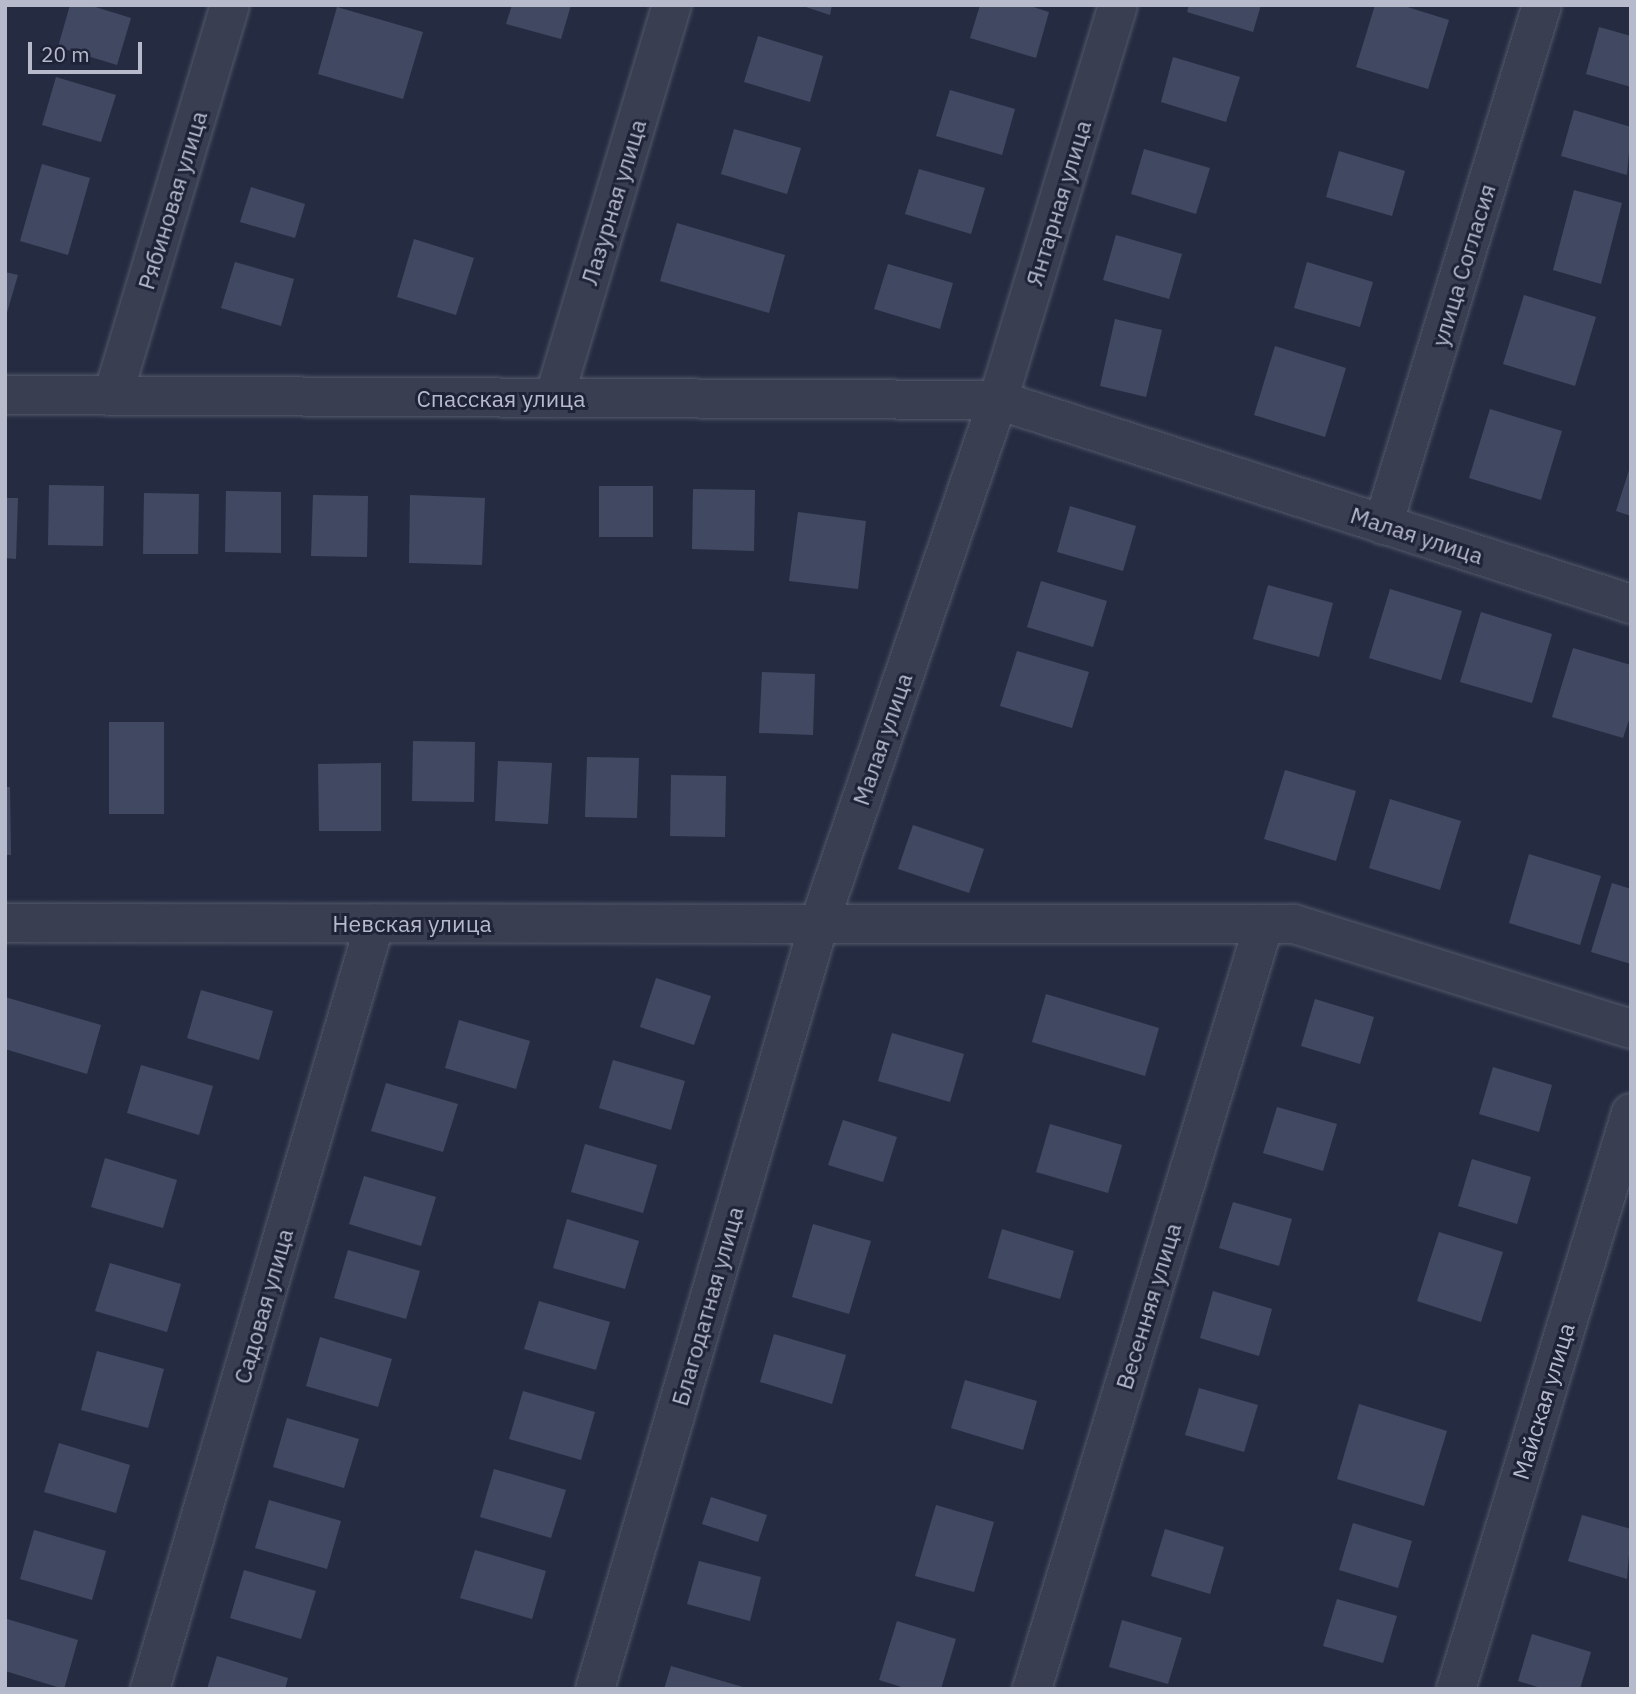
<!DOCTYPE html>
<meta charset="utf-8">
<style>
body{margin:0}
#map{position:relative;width:1636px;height:1694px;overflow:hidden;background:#252c42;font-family:"IBM Plex Sans",sans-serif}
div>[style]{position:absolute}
.building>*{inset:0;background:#414862}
.roads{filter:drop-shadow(0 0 2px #54596b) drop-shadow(0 0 2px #54596b)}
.minor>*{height:38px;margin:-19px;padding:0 19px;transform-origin:19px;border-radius:19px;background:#393f51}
span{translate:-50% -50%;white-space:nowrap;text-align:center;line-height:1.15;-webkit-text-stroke:6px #1e2337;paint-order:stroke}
.street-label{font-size:23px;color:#b6bacb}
.frame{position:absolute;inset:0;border:7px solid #b6bacb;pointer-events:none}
.scale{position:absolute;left:28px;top:42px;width:114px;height:32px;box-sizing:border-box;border:4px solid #b6bacb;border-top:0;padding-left:9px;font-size:21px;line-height:24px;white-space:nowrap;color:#b6bacb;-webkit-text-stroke:5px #1e2337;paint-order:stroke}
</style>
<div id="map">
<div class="building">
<div style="clip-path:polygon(70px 5px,89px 5px,131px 18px,117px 65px,58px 47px)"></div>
<div style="clip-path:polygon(512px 5px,571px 5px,561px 39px,506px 24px)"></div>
<div style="clip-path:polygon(800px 5px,832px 5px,830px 15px)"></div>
<div style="clip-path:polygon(980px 5px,1027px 5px,1049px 12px,1036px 58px,970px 38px)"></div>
<div style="clip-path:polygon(1189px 5px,1261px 5px,1253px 32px,1187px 12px)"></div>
<div style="clip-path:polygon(1375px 5px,1401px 5px,1449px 20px,1428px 89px,1356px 67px)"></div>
<div style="clip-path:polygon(337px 7px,423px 32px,403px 99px,318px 74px)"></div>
<div style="clip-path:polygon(1599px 27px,1631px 36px,1631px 87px,1586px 74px)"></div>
<div style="clip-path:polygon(758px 36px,823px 56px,810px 102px,744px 82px)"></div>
<div style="clip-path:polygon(1173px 57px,1240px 77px,1226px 122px,1161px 102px)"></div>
<div style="clip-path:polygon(56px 77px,116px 95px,101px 142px,42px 125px)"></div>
<div style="clip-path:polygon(950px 90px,1015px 109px,1002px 155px,936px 136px)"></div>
<div style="clip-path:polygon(1574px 110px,1631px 127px,1627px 175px,1561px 156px)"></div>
<div style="clip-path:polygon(734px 129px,801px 148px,787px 194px,721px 174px)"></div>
<div style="clip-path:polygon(1144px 149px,1210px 168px,1196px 214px,1131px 194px)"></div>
<div style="clip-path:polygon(1339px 151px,1405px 171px,1392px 216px,1326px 197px)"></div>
<div style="clip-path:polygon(42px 164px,90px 178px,68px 255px,20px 241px)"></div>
<div style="clip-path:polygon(919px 169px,985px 188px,971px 234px,905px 214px)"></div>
<div style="clip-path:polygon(251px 187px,305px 204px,295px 238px,240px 222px)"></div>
<div style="clip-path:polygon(1574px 190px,1622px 203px,1601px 284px,1553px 270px)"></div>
<div style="clip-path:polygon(677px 223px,785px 255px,769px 313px,660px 281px)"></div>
<div style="clip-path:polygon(1116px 235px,1182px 254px,1169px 299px,1103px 280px)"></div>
<div style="clip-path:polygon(414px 239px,474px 258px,456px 315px,397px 297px)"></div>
<div style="clip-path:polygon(235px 262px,294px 279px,281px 326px,221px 308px)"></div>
<div style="clip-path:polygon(1307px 262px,1373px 282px,1360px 327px,1294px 308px)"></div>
<div style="clip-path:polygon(888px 264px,953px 283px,940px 329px,874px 309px)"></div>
<div style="clip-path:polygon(5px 272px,18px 275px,6px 316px,5px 316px)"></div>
<div style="clip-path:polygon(1524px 295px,1596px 317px,1575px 386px,1503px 364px)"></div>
<div style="clip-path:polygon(1115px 319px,1162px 330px,1146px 397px,1100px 386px)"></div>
<div style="clip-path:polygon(1275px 346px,1346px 368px,1325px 437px,1254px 415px)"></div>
<div style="clip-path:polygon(1490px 409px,1562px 431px,1541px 500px,1469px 478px)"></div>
<div style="clip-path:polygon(1631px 464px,1631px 516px,1616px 511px)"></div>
<div style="clip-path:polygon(49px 485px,104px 486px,103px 546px,48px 545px)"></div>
<div style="clip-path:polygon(599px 486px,653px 486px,653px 537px,599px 537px)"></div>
<div style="clip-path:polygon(693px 489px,755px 490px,754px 551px,692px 549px)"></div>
<div style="clip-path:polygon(226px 491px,281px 492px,281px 553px,225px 552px)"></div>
<div style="clip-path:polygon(144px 493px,199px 494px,198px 554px,143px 554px)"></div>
<div style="clip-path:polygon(313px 495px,368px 496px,367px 557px,311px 556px)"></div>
<div style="clip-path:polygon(410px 495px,485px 498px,482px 565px,409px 563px)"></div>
<div style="clip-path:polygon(5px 498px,18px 498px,16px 559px,5px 558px)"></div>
<div style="clip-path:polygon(1070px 506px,1136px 526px,1123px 571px,1057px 552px)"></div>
<div style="clip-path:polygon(798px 512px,866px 521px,858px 589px,789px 581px)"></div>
<div style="clip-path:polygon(1041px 581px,1107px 601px,1093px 647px,1027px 627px)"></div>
<div style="clip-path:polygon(1268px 585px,1333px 603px,1319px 657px,1253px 639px)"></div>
<div style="clip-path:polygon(1390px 589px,1462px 611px,1441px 680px,1369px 658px)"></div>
<div style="clip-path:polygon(1481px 612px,1552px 634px,1532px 703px,1460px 682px)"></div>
<div style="clip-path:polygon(1573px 648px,1631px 665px,1631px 714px,1623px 738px,1552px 717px)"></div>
<div style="clip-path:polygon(1017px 651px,1089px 672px,1072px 728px,1000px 706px)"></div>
<div style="clip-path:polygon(762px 672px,815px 674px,813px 735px,759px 733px)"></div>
<div style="clip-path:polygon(109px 722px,164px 722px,164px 814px,109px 814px)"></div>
<div style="clip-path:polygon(413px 741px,475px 742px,474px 802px,412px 801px)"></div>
<div style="clip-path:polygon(587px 757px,639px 758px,637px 818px,585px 817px)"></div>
<div style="clip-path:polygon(498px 761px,552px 763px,548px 824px,495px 821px)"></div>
<div style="clip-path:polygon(381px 763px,381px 831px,319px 831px,318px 764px)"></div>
<div style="clip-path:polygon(1285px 770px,1356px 791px,1336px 861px,1264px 839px)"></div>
<div style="clip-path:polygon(671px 775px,726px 776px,725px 837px,670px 836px)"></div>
<div style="clip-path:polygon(5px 787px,10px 787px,11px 855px,5px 855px)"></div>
<div style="clip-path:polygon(1390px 799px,1461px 821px,1440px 890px,1369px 868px)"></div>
<div style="clip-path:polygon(913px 825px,984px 849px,969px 893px,898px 869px)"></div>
<div style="clip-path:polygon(1529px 854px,1601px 876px,1580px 945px,1509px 923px)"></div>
<div style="clip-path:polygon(1612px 883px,1631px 889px,1631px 964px,1591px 952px)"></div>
<div style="clip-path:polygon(656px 978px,711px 996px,694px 1045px,640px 1027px)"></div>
<div style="clip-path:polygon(201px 990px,273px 1011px,259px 1060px,187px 1038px)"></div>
<div style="clip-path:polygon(1046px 994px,1159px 1028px,1145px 1076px,1032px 1042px)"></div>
<div style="clip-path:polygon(5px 997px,101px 1025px,87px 1074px,5px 1049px)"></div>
<div style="clip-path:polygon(1315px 999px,1374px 1017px,1360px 1064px,1301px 1046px)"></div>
<div style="clip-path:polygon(459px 1020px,530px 1041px,516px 1089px,445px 1068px)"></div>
<div style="clip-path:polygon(892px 1033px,964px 1054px,950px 1102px,878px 1081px)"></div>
<div style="clip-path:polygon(613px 1060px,685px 1081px,671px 1130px,599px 1108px)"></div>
<div style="clip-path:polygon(141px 1065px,213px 1086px,199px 1135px,127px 1113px)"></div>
<div style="clip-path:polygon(1493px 1067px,1552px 1085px,1539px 1132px,1479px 1114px)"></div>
<div style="clip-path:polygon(386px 1083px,458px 1104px,443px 1152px,371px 1131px)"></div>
<div style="clip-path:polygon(1277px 1107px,1337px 1124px,1323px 1171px,1263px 1153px)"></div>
<div style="clip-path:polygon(843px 1120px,897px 1137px,883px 1182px,828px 1165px)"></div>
<div style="clip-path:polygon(1050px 1124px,1122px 1145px,1108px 1193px,1036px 1172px)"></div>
<div style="clip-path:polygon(585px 1144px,657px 1165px,643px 1213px,571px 1192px)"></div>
<div style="clip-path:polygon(105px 1158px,177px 1180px,163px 1228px,91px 1207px)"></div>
<div style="clip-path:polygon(1472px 1159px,1531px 1177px,1517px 1224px,1458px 1206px)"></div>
<div style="clip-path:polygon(364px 1176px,436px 1197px,421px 1246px,349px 1224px)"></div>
<div style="clip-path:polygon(1233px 1202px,1292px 1219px,1279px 1266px,1219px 1248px)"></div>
<div style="clip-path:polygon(567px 1219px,639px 1241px,625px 1289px,553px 1268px)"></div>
<div style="clip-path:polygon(813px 1224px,871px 1241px,849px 1314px,792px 1297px)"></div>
<div style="clip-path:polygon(1002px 1229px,1074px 1251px,1060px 1299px,988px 1278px)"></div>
<div style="clip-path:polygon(1439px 1232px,1503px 1252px,1481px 1322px,1417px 1301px)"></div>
<div style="clip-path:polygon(348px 1250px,420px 1271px,406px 1319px,334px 1298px)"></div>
<div style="clip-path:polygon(110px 1263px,181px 1284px,167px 1332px,95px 1311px)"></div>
<div style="clip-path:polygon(1213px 1291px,1272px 1309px,1259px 1356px,1200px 1338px)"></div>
<div style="clip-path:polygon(539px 1301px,610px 1322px,596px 1370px,524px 1349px)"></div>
<div style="clip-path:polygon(774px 1334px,846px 1355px,832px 1404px,760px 1382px)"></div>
<div style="clip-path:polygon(320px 1337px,392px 1359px,378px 1407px,306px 1386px)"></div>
<div style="clip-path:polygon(97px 1351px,164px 1369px,148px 1428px,81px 1410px)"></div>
<div style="clip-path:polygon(965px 1380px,1037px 1401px,1023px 1450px,951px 1428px)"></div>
<div style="clip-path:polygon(1199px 1388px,1258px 1405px,1244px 1452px,1185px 1435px)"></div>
<div style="clip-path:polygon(523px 1391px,595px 1412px,581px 1460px,509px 1439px)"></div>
<div style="clip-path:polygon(1359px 1404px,1447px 1431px,1424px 1506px,1337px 1479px)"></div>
<div style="clip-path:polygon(287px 1418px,359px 1439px,344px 1488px,273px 1467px)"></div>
<div style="clip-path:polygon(59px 1443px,130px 1465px,116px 1513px,44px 1492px)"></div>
<div style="clip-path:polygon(494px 1469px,566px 1490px,551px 1538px,480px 1517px)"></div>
<div style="clip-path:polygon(711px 1497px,767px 1515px,758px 1542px,702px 1524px)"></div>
<div style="clip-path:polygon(269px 1500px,341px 1521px,327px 1569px,255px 1548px)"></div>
<div style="clip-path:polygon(936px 1505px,994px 1522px,974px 1592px,915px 1576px)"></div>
<div style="clip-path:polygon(1582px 1515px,1631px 1529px,1627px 1579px,1568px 1561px)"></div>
<div style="clip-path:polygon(1353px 1523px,1412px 1541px,1398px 1588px,1339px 1570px)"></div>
<div style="clip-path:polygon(1165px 1529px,1224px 1547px,1210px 1594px,1151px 1576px)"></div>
<div style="clip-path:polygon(34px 1530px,106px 1551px,92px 1600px,20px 1579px)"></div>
<div style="clip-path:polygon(475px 1550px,546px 1571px,532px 1619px,460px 1598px)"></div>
<div style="clip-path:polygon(699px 1561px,761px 1577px,750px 1621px,687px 1604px)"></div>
<div style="clip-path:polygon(244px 1570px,316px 1591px,301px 1639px,230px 1618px)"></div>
<div style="clip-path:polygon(1337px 1599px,1397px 1616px,1383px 1663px,1323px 1646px)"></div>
<div style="clip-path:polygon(7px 1619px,78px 1640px,64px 1689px,5px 1671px)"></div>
<div style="clip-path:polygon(1122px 1620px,1182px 1638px,1168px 1684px,1109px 1667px)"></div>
<div style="clip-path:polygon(897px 1621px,956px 1639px,941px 1689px,908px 1689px,879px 1680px)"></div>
<div style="clip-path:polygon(1532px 1634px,1591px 1652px,1580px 1689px,1544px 1689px,1518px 1681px)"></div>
<div style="clip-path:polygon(217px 1656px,288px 1678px,285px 1689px,207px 1689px)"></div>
<div style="clip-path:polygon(671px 1666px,743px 1687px,742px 1689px,664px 1689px)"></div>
</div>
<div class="roads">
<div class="minor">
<div style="left:5px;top:395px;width:993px;rotate:0.29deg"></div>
<div style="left:998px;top:400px;width:413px;rotate:-73.1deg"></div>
<div style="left:113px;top:395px;width:407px;rotate:-73.3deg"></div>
<div style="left:554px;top:398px;width:410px;rotate:-73.3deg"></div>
<div style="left:1383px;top:525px;width:544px;rotate:-73deg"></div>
<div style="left:1631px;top:604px;width:665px;rotate:-162.14deg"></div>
<div style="left:998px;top:400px;width:554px;rotate:108.86deg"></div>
<div style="left:819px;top:924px;width:475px"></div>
<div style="left:1294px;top:924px;width:353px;rotate:17.3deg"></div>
<div style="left:5px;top:923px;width:814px;rotate:0.07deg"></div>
<div style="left:819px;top:924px;width:797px;rotate:106.32deg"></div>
<div style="left:150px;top:1689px;width:798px;rotate:-73.63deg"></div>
<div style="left:1032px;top:1689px;width:799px;rotate:-73.13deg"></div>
<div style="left:1456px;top:1689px;width:602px;rotate:-73.1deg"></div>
</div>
</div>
<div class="street-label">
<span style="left:172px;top:200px;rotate:-73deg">Рябиновая улица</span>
<span style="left:613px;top:202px;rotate:-73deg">Лазурная улица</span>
<span style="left:1058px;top:203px;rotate:-73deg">Янтарная улица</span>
<span style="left:1463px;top:265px;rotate:-73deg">улица Согласия</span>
<span style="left:501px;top:398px">Спасская улица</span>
<span style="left:1417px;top:535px;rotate:18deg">Малая улица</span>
<span style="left:882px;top:739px;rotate:-71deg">Малая улица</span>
<span style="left:412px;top:923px">Невская улица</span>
<span style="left:263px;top:1306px;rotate:-74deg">Садовая улица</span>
<span style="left:707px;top:1306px;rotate:-74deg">Благодатная улица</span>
<span style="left:1148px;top:1306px;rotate:-73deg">Весенняя улица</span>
<span style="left:1543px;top:1401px;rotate:-73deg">Майская улица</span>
</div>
<div class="frame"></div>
<div class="scale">20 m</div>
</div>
